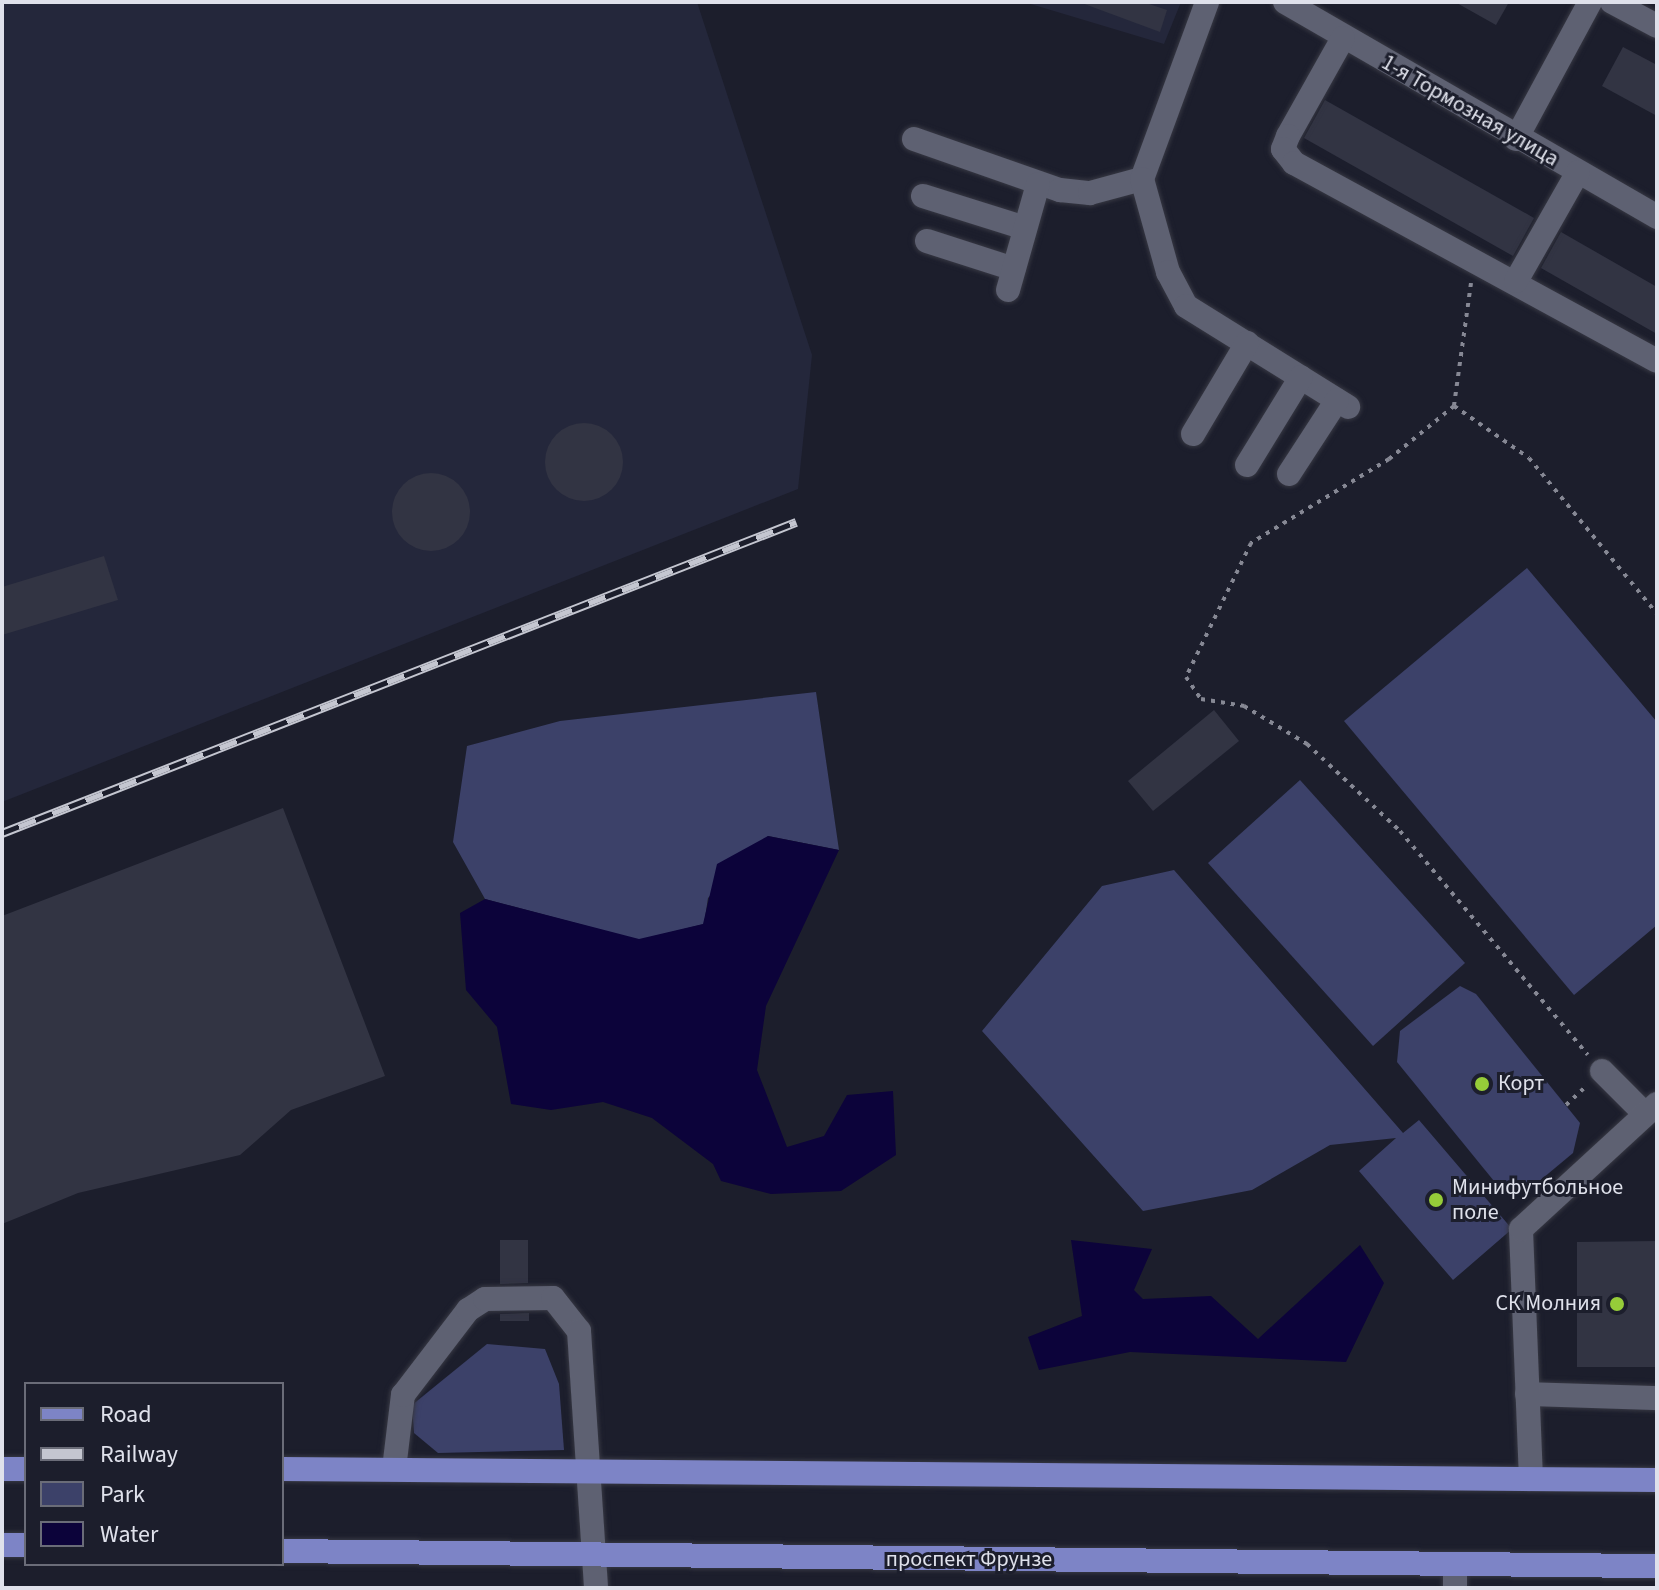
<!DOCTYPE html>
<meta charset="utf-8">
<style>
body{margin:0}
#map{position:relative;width:1659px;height:1590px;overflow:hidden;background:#1c1e2c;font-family:"Source Sans 3",sans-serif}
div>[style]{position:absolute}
.built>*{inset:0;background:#24273b}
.green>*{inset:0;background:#3c4169}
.water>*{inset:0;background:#0c033a}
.building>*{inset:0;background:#323443}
.round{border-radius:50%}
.path>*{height:4px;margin-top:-2px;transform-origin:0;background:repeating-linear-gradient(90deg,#868894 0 4px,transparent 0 10px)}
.roads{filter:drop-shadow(0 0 2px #373843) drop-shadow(0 0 2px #373843)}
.minor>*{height:24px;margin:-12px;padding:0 12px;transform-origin:12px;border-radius:12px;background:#5e6172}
.major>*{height:24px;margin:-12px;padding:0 12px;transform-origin:12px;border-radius:12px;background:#7d84c6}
.rail>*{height:9px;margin-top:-4.5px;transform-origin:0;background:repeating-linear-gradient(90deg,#1c1e2c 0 18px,#c4c6d0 0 36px);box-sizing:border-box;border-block:2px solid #c4c6d0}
.dots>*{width:22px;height:22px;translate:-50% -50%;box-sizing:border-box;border:4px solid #1c1e2c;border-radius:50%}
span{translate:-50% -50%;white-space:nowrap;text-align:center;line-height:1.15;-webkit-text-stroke:6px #1c1e2c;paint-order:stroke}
.street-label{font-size:22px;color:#dfe1eb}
.poi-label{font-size:22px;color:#dfe1eb}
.left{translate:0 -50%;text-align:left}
.right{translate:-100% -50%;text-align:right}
.frame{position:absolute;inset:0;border:4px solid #dfe1eb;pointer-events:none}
.legend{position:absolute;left:24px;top:1382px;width:260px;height:184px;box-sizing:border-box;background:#1c1e2c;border:2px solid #6a6c78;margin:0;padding:10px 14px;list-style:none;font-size:24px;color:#dfe1eb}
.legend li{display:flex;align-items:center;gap:16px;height:40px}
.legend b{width:40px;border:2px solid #6a6c78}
</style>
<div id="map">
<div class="built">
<div style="clip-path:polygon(2px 2px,697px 2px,812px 355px,798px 489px,2px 802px)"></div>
<div style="clip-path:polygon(1024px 2px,1181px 2px,1164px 44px)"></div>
</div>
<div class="green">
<div style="clip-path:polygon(1527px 568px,1657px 722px,1657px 925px,1574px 995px,1344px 721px)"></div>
<div style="clip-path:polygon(816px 692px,839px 850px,768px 836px,708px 898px,704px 924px,639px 940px,485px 899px,453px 842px,467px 746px,560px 721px)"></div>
<div style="clip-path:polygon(1300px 780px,1465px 963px,1373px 1046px,1208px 863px)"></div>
<div style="clip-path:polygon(1174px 870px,1403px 1133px,1419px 1120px,1512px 1229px,1453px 1280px,1359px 1171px,1396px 1138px,1330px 1145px,1252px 1190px,1143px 1211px,982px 1031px,1102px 886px)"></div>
<div style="clip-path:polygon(1460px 986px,1476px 994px,1580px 1123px,1573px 1153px,1531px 1188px,1498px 1186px,1397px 1062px,1400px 1031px)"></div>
<div style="clip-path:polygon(487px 1344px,545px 1349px,559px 1384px,564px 1450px,438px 1453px,414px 1433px,412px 1405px)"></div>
</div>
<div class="water">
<div style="clip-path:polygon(768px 836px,839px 850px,766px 1006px,757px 1070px,787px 1147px,824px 1136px,847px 1095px,893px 1091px,896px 1155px,841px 1191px,771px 1194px,721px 1181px,713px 1164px,652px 1118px,603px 1102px,551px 1110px,511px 1104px,497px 1027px,466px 990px,460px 913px,485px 899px,639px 939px,703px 924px,717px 864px)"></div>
<div style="clip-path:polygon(1071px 1240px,1152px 1249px,1134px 1290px,1143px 1299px,1211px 1296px,1258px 1339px,1360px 1245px,1384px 1283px,1346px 1362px,1130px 1352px,1039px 1370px,1028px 1337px,1082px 1316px)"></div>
</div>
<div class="building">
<div style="clip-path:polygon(1079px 2px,1143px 2px,1167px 10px,1160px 32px)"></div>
<div style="clip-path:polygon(1455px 2px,1509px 2px,1496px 25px)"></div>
<div style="clip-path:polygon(1623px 47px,1657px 65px,1657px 116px,1602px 86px)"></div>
<div style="clip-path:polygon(1325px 100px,1534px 218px,1513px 256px,1304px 138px)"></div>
<div style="clip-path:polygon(1561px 232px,1657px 287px,1657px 334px,1541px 268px)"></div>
<div class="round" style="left:545px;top:423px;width:78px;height:78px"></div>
<div class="round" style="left:392px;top:473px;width:78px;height:78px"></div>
<div style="clip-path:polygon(104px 556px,118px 600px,2px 635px,2px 587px)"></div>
<div style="clip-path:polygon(1214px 710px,1239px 741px,1153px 811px,1128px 781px)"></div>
<div style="clip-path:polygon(283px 808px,385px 1076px,291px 1110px,240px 1155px,78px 1193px,2px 1224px,2px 916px)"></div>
<div style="clip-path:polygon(500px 1240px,528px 1240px,528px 1283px,500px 1284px)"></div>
<div style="clip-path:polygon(1657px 1241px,1657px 1367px,1577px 1367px,1577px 1242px)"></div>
<div style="clip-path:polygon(529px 1313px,529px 1321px,500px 1321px,500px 1314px)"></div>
</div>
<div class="path">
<div style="left:1471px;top:283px;width:124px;rotate:97.9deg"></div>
<div style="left:1454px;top:406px;width:91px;rotate:34.7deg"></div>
<div style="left:1529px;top:458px;width:202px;rotate:50.6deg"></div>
<div style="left:1454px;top:406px;width:84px;rotate:140.8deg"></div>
<div style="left:1389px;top:459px;width:162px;rotate:148.7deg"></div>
<div style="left:1251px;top:543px;width:149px;rotate:115.9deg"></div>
<div style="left:1186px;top:677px;width:27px;rotate:56deg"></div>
<div style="left:1201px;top:699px;width:44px;rotate:9.2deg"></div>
<div style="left:1244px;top:706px;width:74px;rotate:31.1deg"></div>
<div style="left:1307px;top:744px;width:127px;rotate:43.1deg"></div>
<div style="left:1400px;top:831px;width:292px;rotate:50deg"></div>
<div style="left:1566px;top:1105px;width:26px;rotate:-43deg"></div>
</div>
<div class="roads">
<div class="minor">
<div style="left:1285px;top:2px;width:430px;rotate:30deg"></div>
<div style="left:1612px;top:2px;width:51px;rotate:28.1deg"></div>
<div style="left:1343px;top:38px;width:112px;rotate:119.3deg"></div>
<div style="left:1288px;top:136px;width:14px;rotate:111deg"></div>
<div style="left:1283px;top:149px;width:18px;rotate:52deg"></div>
<div style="left:1294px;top:163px;width:413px;rotate:28.6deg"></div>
<div style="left:914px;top:139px;width:155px;rotate:19.3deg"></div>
<div style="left:1060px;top:190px;width:30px;rotate:6deg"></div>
<div style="left:1090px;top:193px;width:54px;rotate:-15.1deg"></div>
<div style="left:1142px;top:179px;width:189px;rotate:-69.8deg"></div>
<div style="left:1516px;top:139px;width:156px;rotate:-61.6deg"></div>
<div style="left:1142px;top:179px;width:97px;rotate:74.4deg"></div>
<div style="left:1168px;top:272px;width:38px;rotate:62deg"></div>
<div style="left:1186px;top:306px;width:191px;rotate:31.9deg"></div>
<div style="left:923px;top:196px;width:107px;rotate:17.4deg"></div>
<div style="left:927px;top:241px;width:91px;rotate:17.8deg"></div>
<div style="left:1516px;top:281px;width:125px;rotate:-60.4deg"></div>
<div style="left:1008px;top:290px;width:110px;rotate:-74.2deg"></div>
<div style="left:1193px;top:434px;width:106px;rotate:-59.3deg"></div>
<div style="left:1247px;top:465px;width:103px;rotate:-58.5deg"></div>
<div style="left:1289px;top:474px;width:88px;rotate:-57deg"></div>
<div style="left:1602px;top:1071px;width:61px;rotate:45deg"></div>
<div style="left:1527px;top:1394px;width:130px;rotate:1.8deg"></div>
<div style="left:394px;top:1469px;width:75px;rotate:-83.1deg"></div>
<div style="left:403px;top:1395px;width:107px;rotate:-52.6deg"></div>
<div style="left:468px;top:1310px;width:20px;rotate:-33deg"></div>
<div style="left:485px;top:1299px;width:68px;rotate:-0.8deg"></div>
<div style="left:553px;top:1298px;width:42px;rotate:51.8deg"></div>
<div style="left:579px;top:1331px;width:258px;rotate:86.2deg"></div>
<div style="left:1531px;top:1479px;width:250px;rotate:-92.3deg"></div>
<div style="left:1521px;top:1229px;width:185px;rotate:-42.6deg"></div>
<div style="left:1455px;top:1564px;width:24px;rotate:90deg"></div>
</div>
<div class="major">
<div style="left:2px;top:1469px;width:24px"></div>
<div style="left:282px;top:1469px;width:1375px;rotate:0.46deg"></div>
<div style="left:2px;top:1545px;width:24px"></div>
<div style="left:282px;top:1551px;width:1375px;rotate:0.63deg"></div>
</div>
</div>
<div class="rail">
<div style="left:2px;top:833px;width:853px;rotate:-21.39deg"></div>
</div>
<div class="dots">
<div style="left:1482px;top:1084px;background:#96cc39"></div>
<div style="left:1436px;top:1200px;background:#96cc39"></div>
<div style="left:1617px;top:1304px;background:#96cc39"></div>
</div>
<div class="street-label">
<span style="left:1470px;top:111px;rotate:30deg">1-я Тормозная улица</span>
<span style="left:969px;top:1560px">проспект Фрунзе</span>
</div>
<div class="poi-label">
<span class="left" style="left:1498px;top:1084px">Корт</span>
<span class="left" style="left:1452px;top:1200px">Минифутбольное<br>поле</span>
<span class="right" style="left:1601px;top:1304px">СК Молния</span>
</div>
<div class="frame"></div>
<ul class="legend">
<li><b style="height:10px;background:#7d84c6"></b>Road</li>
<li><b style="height:10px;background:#c4c6d0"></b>Railway</li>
<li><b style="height:22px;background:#3c4169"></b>Park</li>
<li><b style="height:22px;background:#0c033a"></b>Water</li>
</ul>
</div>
